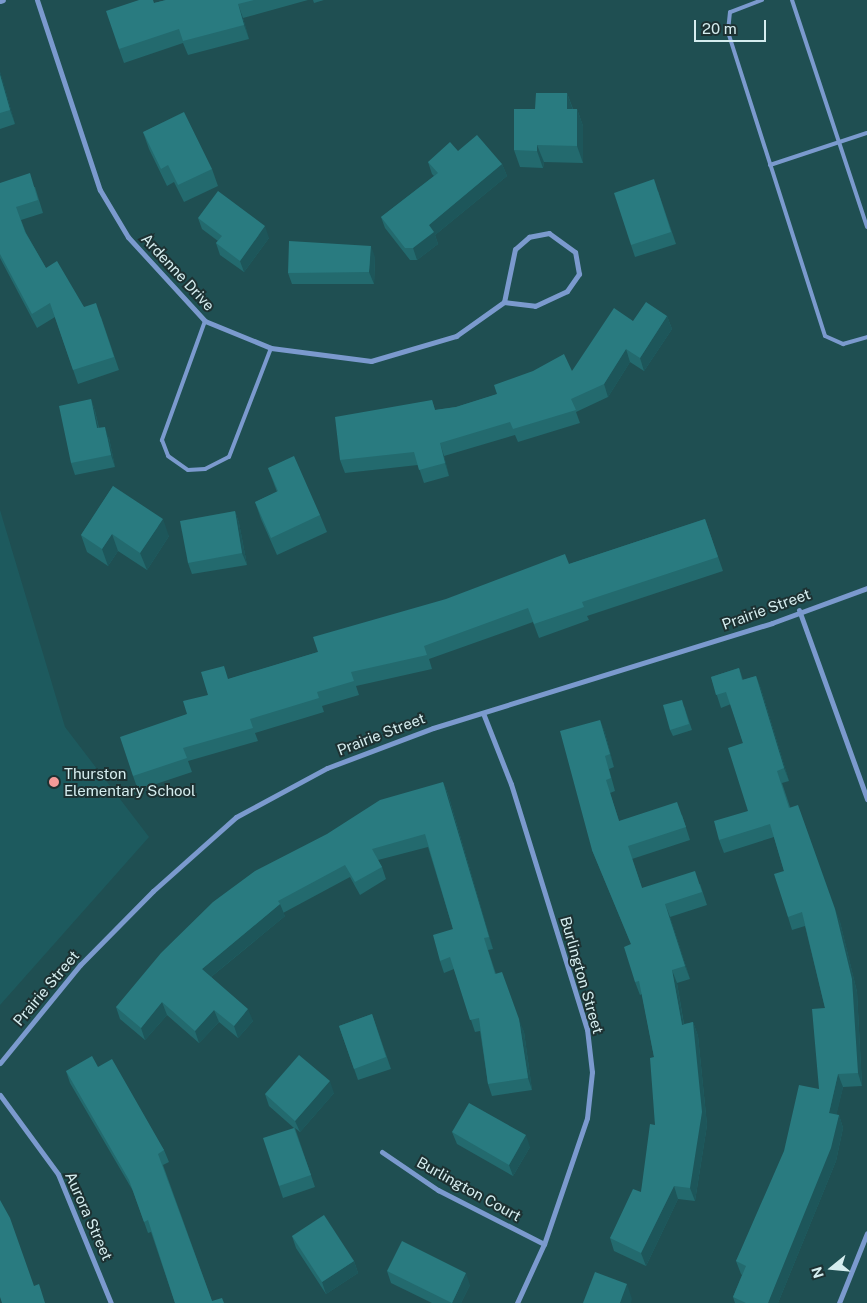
<!DOCTYPE html>
<style>
body{margin:0}
#map{position:relative;width:867px;height:1303px;overflow:hidden;background:#1f4f52;font-family:"Public Sans",sans-serif}
div>[style]{position:absolute}
.built>*{inset:0;background:#1d5a5e}
.lane>*{height:4px;margin:-2px;padding:0 2px;transform-origin:2px;border-radius:2px;background:#7b9ace}
.street>*{height:5px;margin:-2.5px;padding:0 2.5px;transform-origin:2.5px;border-radius:2.5px;background:#7b9ace}
.wall>*{inset:0;background:#236a6e}
.shaded-wall>*{inset:0;background:#1d565a}
.building>*{inset:0;background:#297b80}
.dots>*{width:14px;height:14px;translate:-50% -50%;box-sizing:border-box;border:2px solid #1d3132;border-radius:50%}
span{translate:-50% -50%;white-space:nowrap;text-align:center;line-height:1.15;-webkit-text-stroke:4px #1d3132;paint-order:stroke}
.street-label{font-size:15px;color:#d5edef}
.poi-label{font-size:15px;color:#d5edef}
.left{translate:0 -50%;text-align:left}
.north{position:absolute;left:807px;top:1243px;width:50px;height:50px;-webkit-text-stroke:4px #1d3132;paint-order:stroke;rotate:253deg;font-size:14px;font-weight:700;line-height:20px;text-align:center;color:#d5edef}
.north::after{content:'';display:block;margin:auto;width:18px;height:22px;background:#d5edef;clip-path:polygon(50% 0,100% 100%,50% 72%,0 100%)}
.scale{position:absolute;left:694px;top:20px;width:72px;height:22px;box-sizing:border-box;border:2px solid #d5edef;border-top:0;padding-left:6px;font-size:15px;line-height:18px;white-space:nowrap;color:#d5edef;-webkit-text-stroke:4px #1d3132;paint-order:stroke}
</style>
<div id="map">
<div class="built">
<div style="clip-path:polygon(0 510px,65px 727px,149px 837px,0 1005px)"></div>
</div>
<div class="lane">
<div style="left:762px;top:0;width:34px;rotate:159deg"></div>
<div style="left:730px;top:12px;width:20px;rotate:96deg"></div>
<div style="left:728px;top:32px;width:319px;rotate:72.3deg"></div>
<div style="left:825px;top:336px;width:20px;rotate:24deg"></div>
<div style="left:843px;top:344px;width:25px;rotate:-16deg"></div>
<div style="left:792px;top:0;width:239px;rotate:71.7deg"></div>
<div style="left:770px;top:165px;width:102px;rotate:-18.3deg"></div>
<div style="left:205px;top:321px;width:127px;rotate:109.9deg"></div>
<div style="left:162px;top:440px;width:17px;rotate:69deg"></div>
<div style="left:168px;top:456px;width:24px;rotate:35deg"></div>
<div style="left:188px;top:470px;width:17px;rotate:-3deg"></div>
<div style="left:205px;top:469px;width:27px;rotate:-27deg"></div>
<div style="left:229px;top:457px;width:117px;rotate:-68.9deg"></div>
</div>
<div class="street">
<div style="left:37px;top:0;width:200px;rotate:71.7deg"></div>
<div style="left:100px;top:190px;width:55px;rotate:59.2deg"></div>
<div style="left:128px;top:237px;width:114px;rotate:47.5deg"></div>
<div style="left:205px;top:321px;width:71px;rotate:22.2deg"></div>
<div style="left:271px;top:348px;width:101px;rotate:7.4deg"></div>
<div style="left:371px;top:361px;width:89px;rotate:-16.4deg"></div>
<div style="left:456px;top:336px;width:59px;rotate:-35.3deg"></div>
<div style="left:504px;top:302px;width:31px;rotate:7deg"></div>
<div style="left:535px;top:306px;width:35px;rotate:-25deg"></div>
<div style="left:567px;top:291px;width:21px;rotate:-55deg"></div>
<div style="left:579px;top:274px;width:22px;rotate:-100deg"></div>
<div style="left:575px;top:252px;width:32px;rotate:-144deg"></div>
<div style="left:549px;top:233px;width:20px;rotate:169deg"></div>
<div style="left:529px;top:237px;width:18px;rotate:139deg"></div>
<div style="left:515px;top:249px;width:54px;rotate:101.7deg"></div>
<div style="left:0;top:1px;width:3px;rotate:-18deg"></div>
<div style="left:799px;top:610px;width:201px;rotate:70.2deg"></div>
<div style="left:483px;top:713px;width:76px;rotate:68.5deg"></div>
<div style="left:511px;top:784px;width:257px;rotate:72.8deg"></div>
<div style="left:587px;top:1029px;width:43px;rotate:83.4deg"></div>
<div style="left:592px;top:1072px;width:46px;rotate:96.2deg"></div>
<div style="left:587px;top:1118px;width:133px;rotate:108.8deg"></div>
<div style="left:544px;top:1244px;width:65px;rotate:114.6deg"></div>
<div style="left:0;top:1063px;width:127px;rotate:-50.8deg"></div>
<div style="left:80px;top:965px;width:104px;rotate:-45.4deg"></div>
<div style="left:153px;top:891px;width:111px;rotate:-41.7deg"></div>
<div style="left:236px;top:817px;width:103px;rotate:-28.3deg"></div>
<div style="left:327px;top:768px;width:113px;rotate:-20.7deg"></div>
<div style="left:433px;top:728px;width:355px;rotate:-17.2deg"></div>
<div style="left:772px;top:623px;width:101px;rotate:-20.2deg"></div>
<div style="left:0;top:1095px;width:98px;rotate:53.7deg"></div>
<div style="left:58px;top:1174px;width:139px;rotate:67.7deg"></div>
<div style="left:382px;top:1152px;width:68px;rotate:34.2deg"></div>
<div style="left:438px;top:1190px;width:119px;rotate:27deg"></div>
<div style="left:839px;top:1303px;width:75px;rotate:-68.2deg"></div>
</div>
<div class="wall">
<div style="clip-path:polygon(166px 0,308px 0,243px 18px,249px 39px,188px 55px,183px 43px,124px 63px,119px 49px,154px 3px)"></div>
<div style="clip-path:polygon(313px 0,324px 0,314px 3px)"></div>
<div style="clip-path:polygon(0 72px,15px 124px,0 129px)"></div>
<div style="clip-path:polygon(567px 93px,573px 109px,577px 109px,583px 126px,583px 163px,544px 162px,543px 168px,520px 167px,514px 150px,535px 109px)"></div>
<div style="clip-path:polygon(143px 132px,212px 169px,218px 186px,184px 202px,174px 182px,167px 186px,149px 149px)"></div>
<div style="clip-path:polygon(458px 151px,502px 164px,507px 176px,435px 235px,438px 244px,417px 260px,410px 260px,385px 228px,381px 217px,434px 176px,432px 174px,428px 162px)"></div>
<div style="clip-path:polygon(0 183px,35px 187px,43px 213px,21px 220px,26px 233px,46px 268px,84px 307px,101px 317px,119px 370px,78px 384px,55px 317px,37px 328px,0 258px)"></div>
<div style="clip-path:polygon(658px 191px,676px 244px,635px 257px,631px 245px)"></div>
<div style="clip-path:polygon(198px 218px,269px 238px,244px 272px,220px 255px,216px 243px,218px 241px,202px 229px)"></div>
<div style="clip-path:polygon(375px 257px,374px 284px,292px 284px,288px 273px)"></div>
<div style="clip-path:polygon(667px 316px,672px 329px,644px 371px,630px 362px,608px 397px,576px 412px,580px 423px,518px 442px,515px 435px,444px 456px,449px 476px,424px 483px,418px 465px,345px 473px,340px 460px,432px 400px,435px 410px,456px 407px,572px 371px,633px 321px)"></div>
<div style="clip-path:polygon(91px 399px,95px 411px,99px 428px,109px 438px,115px 467px,75px 475px,71px 463px)"></div>
<div style="clip-path:polygon(268px 468px,320px 515px,327px 532px,277px 555px,261px 519px,255px 502px,277px 492px)"></div>
<div style="clip-path:polygon(113px 486px,169px 536px,147px 570px,118px 551px,108px 566px,87px 552px,81px 535px)"></div>
<div style="clip-path:polygon(235px 511px,239px 523px,247px 565px,192px 574px,188px 563px)"></div>
<div style="clip-path:polygon(705px 519px,723px 571px,587px 616px,589px 620px,539px 638px,533px 622px,429px 659px,432px 669px,356px 686px,359px 695px,322px 706px,324px 712px,255px 733px,258px 741px,188px 761px,192px 772px,138px 790px,133px 776px,187px 714px,208px 695px,229px 679px,318px 652px,569px 564px)"></div>
<div style="clip-path:polygon(739px 668px,743px 680px,756px 676px,761px 689px,789px 781px,782px 783px,790px 807px,840px 922px,857px 992px,862px 1086px,843px 1087px,836px 1115px,839px 1115px,843px 1128px,836px 1161px,778px 1303px,735px 1303px,733px 1297px,742px 1275px,741px 1274px,736px 1261px,819px 1089px,825px 1008px,805px 926px,792px 930px,788px 917px,784px 871px,774px 837px,724px 853px,719px 840px,748px 811px,743px 743px,731px 704px,721px 708px,711px 677px)"></div>
<div style="clip-path:polygon(684px 706px,692px 730px,673px 736px,670px 730px)"></div>
<div style="clip-path:polygon(600px 720px,605px 733px,614px 767px,609px 769px,615px 791px,610px 793px,619px 821px,682px 815px,690px 840px,632px 859px,642px 888px,700px 884px,707px 905px,670px 917px,690px 979px,677px 983px,684px 1024px,693px 1022px,698px 1036px,707px 1125px,695px 1201px,678px 1199px,646px 1266px,614px 1251px,610px 1238px,641px 1192px,655px 1125px,654px 1057px,642px 994px,640px 995px,635px 982px,631px 944px,592px 850px)"></div>
<div style="clip-path:polygon(443px 782px,448px 794px,493px 949px,488px 950px,496px 974px,524px 1032px,532px 1090px,492px 1096px,488px 1084px,480px 1031px,475px 1032px,454px 969px,444px 973px,440px 961px,453px 929px,428px 847px,378px 860px,382px 867px,386px 879px,360px 895px,350px 877px,283px 913px,285px 916px,211px 977px,253px 1021px,238px 1038px,219px 1022px,199px 1043px,167px 1015px,145px 1040px,120px 1019px,116px 1007px)"></div>
<div style="clip-path:polygon(372px 1014px,391px 1069px,358px 1080px,339px 1026px)"></div>
<div style="clip-path:polygon(98px 1067px,164px 1150px,169px 1162px,163px 1165px,212px 1301px,224px 1303px,175px 1303px,151px 1232px,148px 1233px,133px 1191px,70px 1083px,66px 1071px)"></div>
<div style="clip-path:polygon(334px 1093px,300px 1132px,295px 1128px,315px 1187px,283px 1198px,279px 1186px,294px 1128px,269px 1106px,265px 1094px)"></div>
<div style="clip-path:polygon(452px 1132px,530px 1147px,513px 1176px,457px 1144px)"></div>
<div style="clip-path:polygon(292px 1236px,354px 1261px,358px 1273px,326px 1294px,296px 1248px)"></div>
<div style="clip-path:polygon(387px 1271px,470px 1285px,461px 1303px,432px 1303px,391px 1283px)"></div>
</div>
<div class="shaded-wall">
<div style="clip-path:polygon(238px 4px,243px 18px,249px 39px,244px 25px)"></div>
<div style="clip-path:polygon(0 72px,2px 77px,15px 124px,10px 110px,0 75px)"></div>
<div style="clip-path:polygon(567px 93px,573px 110px,567px 109px)"></div>
<div style="clip-path:polygon(577px 109px,583px 126px,583px 163px,577px 146px)"></div>
<div style="clip-path:polygon(537px 145px,544px 162px,543px 168px,537px 151px)"></div>
<div style="clip-path:polygon(502px 164px,507px 176px,435px 235px,438px 244px,417px 260px,413px 248px,429px 225px)"></div>
<div style="clip-path:polygon(265px 226px,269px 238px,244px 272px,240px 261px)"></div>
<div style="clip-path:polygon(371px 246px,375px 257px,374px 284px,369px 272px)"></div>
<div style="clip-path:polygon(667px 316px,672px 329px,644px 371px,640px 358px)"></div>
<div style="clip-path:polygon(626px 349px,630px 362px,608px 397px,604px 384px)"></div>
<div style="clip-path:polygon(91px 399px,95px 411px,101px 440px,97px 428px)"></div>
<div style="clip-path:polygon(105px 427px,109px 438px,115px 467px,111px 455px)"></div>
<div style="clip-path:polygon(440px 443px,444px 456px,449px 476px,445px 463px)"></div>
<div style="clip-path:polygon(235px 511px,239px 523px,247px 565px,242px 553px)"></div>
<div style="clip-path:polygon(163px 519px,169px 536px,147px 570px,140px 553px)"></div>
<div style="clip-path:polygon(112px 534px,118px 551px,108px 566px,102px 549px)"></div>
<div style="clip-path:polygon(756px 676px,761px 689px,789px 781px,784px 768px)"></div>
<div style="clip-path:polygon(600px 720px,605px 733px,614px 767px,610px 754px)"></div>
<div style="clip-path:polygon(443px 782px,448px 794px,493px 949px,489px 937px)"></div>
<div style="clip-path:polygon(798px 805px,840px 922px,857px 992px,862px 1086px,858px 1073px)"></div>
<div style="clip-path:polygon(280px 904px,285px 916px,206px 981px,202px 969px)"></div>
<div style="clip-path:polygon(665px 904px,670px 917px,690px 979px,685px 966px)"></div>
<div style="clip-path:polygon(672px 970px,677px 983px,686px 1038px,682px 1025px)"></div>
<div style="clip-path:polygon(162px 1002px,167px 1015px,145px 1040px,141px 1028px)"></div>
<div style="clip-path:polygon(248px 1009px,253px 1021px,238px 1038px,234px 1026px)"></div>
<div style="clip-path:polygon(214px 1010px,219px 1022px,199px 1043px,195px 1031px)"></div>
<div style="clip-path:polygon(519px 1019px,524px 1032px,532px 1090px,528px 1078px)"></div>
<div style="clip-path:polygon(693px 1022px,698px 1036px,707px 1125px,695px 1201px,690px 1188px)"></div>
<div style="clip-path:polygon(838px 1074px,843px 1087px,834px 1126px,829px 1113px)"></div>
<div style="clip-path:polygon(330px 1081px,334px 1093px,300px 1132px,295px 1121px)"></div>
<div style="clip-path:polygon(839px 1115px,843px 1128px,836px 1161px,778px 1303px,768px 1303px)"></div>
<div style="clip-path:polygon(526px 1135px,530px 1147px,513px 1176px,509px 1165px)"></div>
<div style="clip-path:polygon(674px 1186px,678px 1199px,646px 1266px,641px 1253px)"></div>
<div style="clip-path:polygon(354px 1261px,358px 1273px,326px 1294px,322px 1282px)"></div>
<div style="clip-path:polygon(466px 1273px,470px 1285px,461px 1303px,452px 1303px)"></div>
<div style="clip-path:polygon(627px 1284px,632px 1299px,631px 1303px,620px 1303px)"></div>
</div>
<div class="building">
<div style="clip-path:polygon(139px 0,153px 0,154px 3px,166px 0,254px 0,238px 4px,244px 25px,183px 41px,179px 29px,119px 49px,106px 11px)"></div>
<div style="clip-path:polygon(0 75px,10px 110px,0 113px)"></div>
<div style="clip-path:polygon(536px 93px,567px 93px,567px 109px,577px 109px,577px 146px,537px 145px,537px 151px,514px 150px,514px 109px,535px 109px)"></div>
<div style="clip-path:polygon(184px 112px,212px 169px,178px 185px,168px 165px,161px 169px,143px 132px)"></div>
<div style="clip-path:polygon(477px 135px,502px 164px,429px 225px,434px 232px,413px 248px,405px 248px,381px 217px,438px 173px,428px 162px,450px 142px,458px 151px)"></div>
<div style="clip-path:polygon(30px 173px,38px 200px,16px 207px,25px 232px,46px 268px,57px 261px,84px 307px,96px 303px,114px 357px,73px 370px,50px 303px,32px 314px,0 254px,0 183px)"></div>
<div style="clip-path:polygon(654px 179px,671px 232px,631px 245px,614px 193px)"></div>
<div style="clip-path:polygon(218px 191px,265px 226px,240px 261px,216px 243px,222px 236px,198px 218px)"></div>
<div style="clip-path:polygon(289px 241px,371px 246px,369px 272px,288px 273px)"></div>
<div style="clip-path:polygon(646px 302px,667px 316px,640px 358px,626px 349px,604px 384px,571px 399px,576px 410px,513px 429px,510px 422px,440px 443px,445px 463px,419px 470px,414px 452px,340px 460px,335px 417px,432px 400px,435px 410px,456px 407px,497px 394px,494px 385px,533px 371px,564px 354px,572px 371px,614px 308px,633px 321px)"></div>
<div style="clip-path:polygon(91px 399px,97px 428px,105px 427px,111px 455px,71px 463px,59px 406px)"></div>
<div style="clip-path:polygon(294px 456px,320px 515px,271px 538px,255px 502px,278px 491px,268px 468px)"></div>
<div style="clip-path:polygon(113px 486px,163px 519px,140px 553px,112px 534px,102px 549px,81px 535px)"></div>
<div style="clip-path:polygon(235px 511px,242px 553px,188px 563px,180px 521px)"></div>
<div style="clip-path:polygon(705px 519px,718px 557px,582px 602px,584px 607px,534px 624px,528px 608px,424px 646px,427px 655px,351px 672px,354px 681px,317px 692px,319px 698px,250px 719px,253px 728px,183px 748px,187px 758px,133px 776px,120px 737px,187px 714px,183px 701px,208px 695px,201px 672px,224px 666px,228px 679px,318px 652px,313px 637px,446px 599px,565px 554px,569px 564px)"></div>
<div style="clip-path:polygon(739px 668px,742px 680px,756px 676px,784px 768px,777px 771px,789px 808px,798px 805px,835px 909px,852px 979px,858px 1073px,838px 1074px,829px 1113px,839px 1115px,831px 1148px,768px 1303px,746px 1303px,733px 1297px,746px 1266px,736px 1261px,784px 1151px,799px 1085px,819px 1089px,812px 1009px,825px 1008px,802px 912px,788px 917px,774px 874px,784px 871px,770px 824px,719px 840px,714px 821px,748px 811px,728px 748px,743px 743px,726px 692px,716px 695px,711px 677px)"></div>
<div style="clip-path:polygon(682px 700px,689px 724px,670px 730px,663px 705px)"></div>
<div style="clip-path:polygon(600px 720px,610px 754px,605px 756px,611px 778px,606px 780px,619px 821px,677px 802px,686px 827px,628px 846px,642px 888px,695px 871px,702px 892px,665px 904px,685px 966px,672px 970px,682px 1025px,693px 1022px,702px 1112px,690px 1188px,674px 1186px,641px 1253px,610px 1238px,633px 1189px,641px 1192px,650px 1124px,655px 1125px,650px 1058px,654px 1057px,639px 981px,635px 982px,624px 947px,631px 944px,592px 850px,560px 731px)"></div>
<div style="clip-path:polygon(443px 782px,489px 937px,484px 938px,495px 974px,502px 972px,519px 1019px,528px 1078px,488px 1084px,479px 1018px,470px 1020px,450px 957px,440px 961px,433px 935px,453px 929px,425px 834px,372px 849px,382px 867px,355px 882px,345px 865px,278px 901px,280px 904px,202px 969px,248px 1009px,234px 1026px,214px 1010px,195px 1031px,162px 1002px,141px 1028px,116px 1007px,161px 953px,213px 902px,255px 871px,327px 834px,380px 800px)"></div>
<div style="clip-path:polygon(372px 1014px,386px 1057px,354px 1069px,339px 1026px)"></div>
<div style="clip-path:polygon(299px 1055px,330px 1081px,295px 1121px,265px 1094px)"></div>
<div style="clip-path:polygon(92px 1056px,98px 1067px,112px 1059px,164px 1150px,158px 1154px,212px 1301px,222px 1298px,224px 1303px,175px 1303px,148px 1220px,144px 1222px,129px 1180px,66px 1071px)"></div>
<div style="clip-path:polygon(469px 1103px,526px 1135px,509px 1165px,452px 1132px)"></div>
<div style="clip-path:polygon(294px 1128px,311px 1175px,279px 1186px,263px 1138px)"></div>
<div style="clip-path:polygon(0 1200px,10px 1218px,34px 1286px,39px 1284px,45px 1303px,2px 1303px,0 1297px)"></div>
<div style="clip-path:polygon(324px 1215px,354px 1261px,322px 1282px,292px 1236px)"></div>
<div style="clip-path:polygon(402px 1241px,466px 1273px,452px 1303px,387px 1271px)"></div>
<div style="clip-path:polygon(595px 1272px,627px 1284px,620px 1303px,583px 1303px)"></div>
</div>
<div class="dots">
<div style="left:54px;top:782px;background:#f59b99"></div>
</div>
<div class="street-label">
<span style="left:178px;top:272px;rotate:47deg">Ardenne Drive</span>
<span style="left:766px;top:609px;rotate:-20deg">Prairie Street</span>
<span style="left:381px;top:734px;rotate:-21deg">Prairie Street</span>
<span style="left:582px;top:975px;rotate:74deg">Burlington Street</span>
<span style="left:46px;top:988px;rotate:-50deg">Prairie Street</span>
<span style="left:469px;top:1189px;rotate:29deg">Burlington Court</span>
<span style="left:89px;top:1216px;rotate:66deg">Aurora Street</span>
</div>
<div class="poi-label">
<span class="left" style="left:64px;top:782px">Thurston<br>Elementary School</span>
</div>
<div class="north">N</div>
<div class="scale">20 m</div>
</div>
